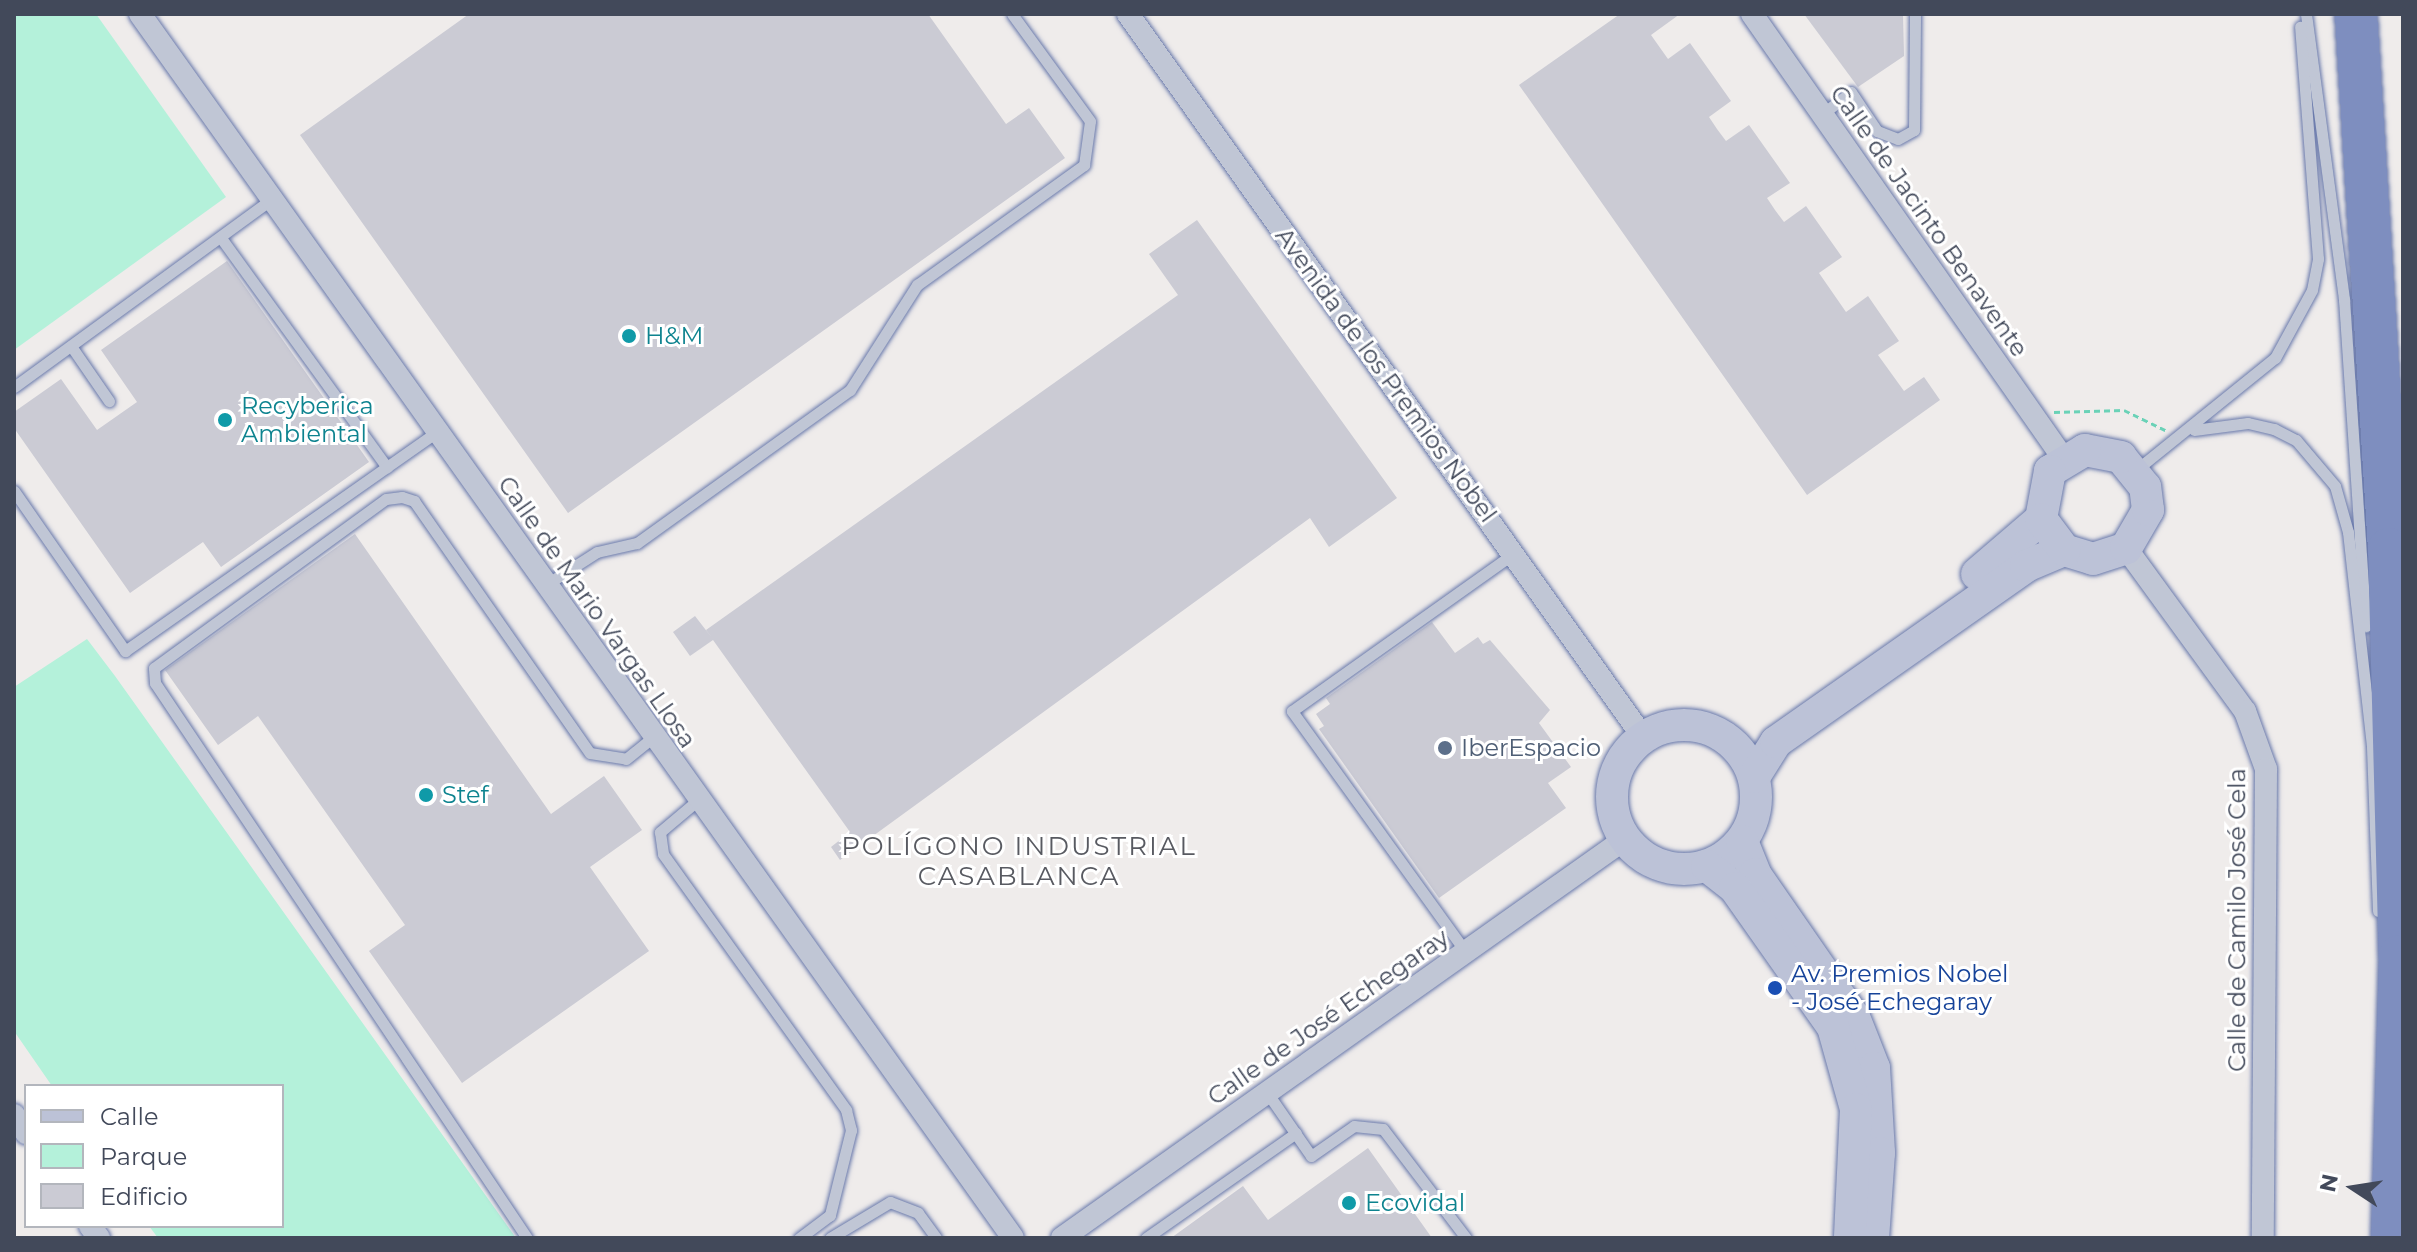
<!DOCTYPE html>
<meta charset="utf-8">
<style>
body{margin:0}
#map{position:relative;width:2417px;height:1252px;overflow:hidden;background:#efeceb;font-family:Montserrat,sans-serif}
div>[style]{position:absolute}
.green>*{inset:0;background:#b4f1da}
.building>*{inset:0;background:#cbcbd4}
.path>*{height:3px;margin-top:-1.5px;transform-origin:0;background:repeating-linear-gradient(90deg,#6ad2b7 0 6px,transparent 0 10px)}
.roads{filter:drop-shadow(0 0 2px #6979ab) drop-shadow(0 0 2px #6979ab)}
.lane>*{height:11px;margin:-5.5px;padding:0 5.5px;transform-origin:5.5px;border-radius:5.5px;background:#c0c6d5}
.street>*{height:22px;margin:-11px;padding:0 11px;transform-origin:11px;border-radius:11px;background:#c0c6d5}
.secondary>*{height:32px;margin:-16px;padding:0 16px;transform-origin:16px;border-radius:16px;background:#bcc2d7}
.secondary>.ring{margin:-16px;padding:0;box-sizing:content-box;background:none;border:32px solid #bcc2d7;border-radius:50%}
.highway>*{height:42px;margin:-21px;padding:0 21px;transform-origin:21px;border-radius:21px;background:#7e8ebf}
.dots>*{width:22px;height:22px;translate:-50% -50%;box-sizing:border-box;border:4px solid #fff;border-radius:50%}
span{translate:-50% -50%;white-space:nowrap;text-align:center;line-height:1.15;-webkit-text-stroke:6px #fff;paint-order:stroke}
.street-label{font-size:24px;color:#42495a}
.culture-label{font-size:24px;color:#0d838f}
.left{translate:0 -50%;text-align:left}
.service-label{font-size:24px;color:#4e5e75}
.transit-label{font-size:24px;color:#164399}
.neighbourhood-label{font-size:26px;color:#585a61;letter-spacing:2px}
.frame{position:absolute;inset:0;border:16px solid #42495a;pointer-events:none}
.legend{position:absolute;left:24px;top:1084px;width:260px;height:144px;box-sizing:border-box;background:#fff;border:2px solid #b3b6bd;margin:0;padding:10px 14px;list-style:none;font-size:24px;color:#42495a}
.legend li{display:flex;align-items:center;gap:16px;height:40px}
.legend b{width:40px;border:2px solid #b3b6bd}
.north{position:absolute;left:2313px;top:1148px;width:80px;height:80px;-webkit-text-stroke:6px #fff;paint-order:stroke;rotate:282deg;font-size:22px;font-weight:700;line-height:32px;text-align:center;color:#42495a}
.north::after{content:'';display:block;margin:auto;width:28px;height:36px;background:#42495a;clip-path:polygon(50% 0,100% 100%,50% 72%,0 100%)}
</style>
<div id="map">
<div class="green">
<div style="clip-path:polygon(14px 14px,96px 14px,226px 197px,14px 350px)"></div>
<div style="clip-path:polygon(87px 639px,115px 676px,516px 1238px,158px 1238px,149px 1226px,282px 1226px,282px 1086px,52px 1086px,14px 1031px,14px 687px)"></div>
</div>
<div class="building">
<div style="clip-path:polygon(469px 14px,928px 14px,1006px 124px,1029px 108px,1065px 158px,568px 513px,300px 135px)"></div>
<div style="clip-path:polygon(1620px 14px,1680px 14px,1651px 35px,1668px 59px,1690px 43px,1731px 101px,1709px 117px,1717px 129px,1726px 141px,1749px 125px,1790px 183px,1767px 198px,1775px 210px,1784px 222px,1806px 206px,1842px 257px,1819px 273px,1846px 312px,1868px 296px,1899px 341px,1878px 355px,1904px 391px,1924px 377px,1940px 400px,1807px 495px,1519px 85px)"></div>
<div style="clip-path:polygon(1804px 14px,1903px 14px,1904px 56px,1858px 87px)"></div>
<div style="clip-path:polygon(1197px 220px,1397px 498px,1329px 547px,1310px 518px,840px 860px,831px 847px,850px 832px,713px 640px,690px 656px,673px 632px,695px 616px,712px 638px,706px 630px,1178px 295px,1149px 254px)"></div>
<div style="clip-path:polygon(227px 261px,369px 462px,221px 567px,203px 542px,130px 593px,14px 428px,14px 412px,61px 379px,97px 430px,137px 402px,101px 350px)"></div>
<div style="clip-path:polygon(355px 534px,551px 814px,604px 776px,642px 830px,590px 867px,649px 951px,462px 1083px,369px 951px,405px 925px,258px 716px,218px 745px,165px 670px)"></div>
<div style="clip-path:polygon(1432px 622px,1455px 653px,1478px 637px,1483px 644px,1490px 640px,1550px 710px,1539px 723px,1571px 767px,1548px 783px,1566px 808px,1439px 898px,1319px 729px,1324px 726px,1316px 714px,1330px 704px,1326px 698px)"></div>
<div style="clip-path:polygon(1368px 1148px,1432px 1238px,1171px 1238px,1243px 1186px,1268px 1220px)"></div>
</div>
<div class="path">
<div style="left:2054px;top:412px;width:70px;rotate:-1.6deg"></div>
<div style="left:2124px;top:410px;width:46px;rotate:26deg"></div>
</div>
<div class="roads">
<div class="lane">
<div style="left:2306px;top:14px;width:288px;rotate:82.4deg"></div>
<div style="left:2344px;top:299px;width:328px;rotate:86.2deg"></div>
<div style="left:1822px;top:114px;width:36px;rotate:-37deg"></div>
<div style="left:1851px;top:92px;width:47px;rotate:56.3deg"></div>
<div style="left:1877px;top:131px;width:22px;rotate:21deg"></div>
<div style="left:1898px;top:139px;width:18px;rotate:-29deg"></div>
<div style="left:1914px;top:130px;width:116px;rotate:-89.5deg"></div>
<div style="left:221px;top:238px;width:283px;rotate:54.1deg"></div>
<div style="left:71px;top:346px;width:67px;rotate:55.4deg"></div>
<div style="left:14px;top:387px;width:319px;rotate:-36.1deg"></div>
<div style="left:2194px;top:430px;width:54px;rotate:-7.4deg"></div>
<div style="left:2248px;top:423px;width:27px;rotate:13deg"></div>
<div style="left:2274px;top:429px;width:25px;rotate:27deg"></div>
<div style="left:2296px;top:440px;width:60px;rotate:49.7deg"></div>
<div style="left:2335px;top:486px;width:48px;rotate:74.2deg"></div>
<div style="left:2348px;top:532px;width:216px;rotate:83.6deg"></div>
<div style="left:2372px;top:747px;width:164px;rotate:87.9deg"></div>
<div style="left:2136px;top:470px;width:179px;rotate:-38.9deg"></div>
<div style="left:2275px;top:358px;width:77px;rotate:-61.4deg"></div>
<div style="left:2312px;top:290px;width:32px;rotate:-79deg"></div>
<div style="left:2318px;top:259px;width:233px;rotate:-94.4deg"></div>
<div style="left:14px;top:491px;width:195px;rotate:55.2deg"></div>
<div style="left:125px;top:651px;width:383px;rotate:-35.1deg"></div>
<div style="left:547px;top:584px;width:59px;rotate:-32.6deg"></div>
<div style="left:597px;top:552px;width:41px;rotate:-12.7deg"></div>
<div style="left:637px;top:543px;width:262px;rotate:-35.7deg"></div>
<div style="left:850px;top:390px;width:125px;rotate:-57.5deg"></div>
<div style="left:917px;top:285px;width:206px;rotate:-35.7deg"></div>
<div style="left:1084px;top:165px;width:44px;rotate:-82.2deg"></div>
<div style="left:1090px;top:121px;width:132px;rotate:-126.1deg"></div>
<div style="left:698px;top:800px;width:50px;rotate:139.9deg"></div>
<div style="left:660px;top:832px;width:22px;rotate:82deg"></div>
<div style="left:663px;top:854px;width:315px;rotate:54.4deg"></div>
<div style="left:846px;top:1110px;width:21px;rotate:76deg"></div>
<div style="left:851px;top:1130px;width:88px;rotate:103.9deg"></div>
<div style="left:830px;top:1215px;width:39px;rotate:143deg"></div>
<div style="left:1465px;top:951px;width:296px;rotate:-125.8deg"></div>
<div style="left:1292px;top:711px;width:271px;rotate:-35.4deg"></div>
<div style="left:1266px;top:1091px;width:79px;rotate:55.3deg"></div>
<div style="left:1311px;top:1156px;width:52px;rotate:-34.9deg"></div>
<div style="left:1354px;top:1126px;width:29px;rotate:6deg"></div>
<div style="left:1383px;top:1129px;width:137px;rotate:52.7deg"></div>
<div style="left:527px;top:1238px;width:668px;rotate:-123.83deg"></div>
<div style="left:155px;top:683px;width:15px;rotate:-94deg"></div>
<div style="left:154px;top:668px;width:287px;rotate:-36.1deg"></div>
<div style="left:386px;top:499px;width:16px;rotate:-7deg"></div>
<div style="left:402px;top:497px;width:13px;rotate:18deg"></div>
<div style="left:414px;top:501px;width:307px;rotate:55.1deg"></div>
<div style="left:590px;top:753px;width:36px;rotate:9deg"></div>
<div style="left:626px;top:759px;width:35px;rotate:-39deg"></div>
<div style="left:830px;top:1238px;width:70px;rotate:-31deg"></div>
<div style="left:890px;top:1202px;width:30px;rotate:21deg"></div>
<div style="left:918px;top:1213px;width:31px;rotate:54deg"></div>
<div style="left:1146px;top:1238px;width:183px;rotate:-35deg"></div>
</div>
<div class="street">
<div style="left:140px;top:14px;width:1503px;rotate:54.5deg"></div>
<div style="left:1128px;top:14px;width:888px;rotate:54.54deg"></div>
<div style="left:1752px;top:14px;width:542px;rotate:54.99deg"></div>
<div style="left:2126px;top:548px;width:202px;rotate:53.9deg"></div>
<div style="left:2245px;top:711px;width:62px;rotate:70.1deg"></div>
<div style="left:2266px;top:769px;width:469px;rotate:90.4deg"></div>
<div style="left:14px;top:1115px;width:22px;rotate:56deg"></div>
<div style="left:90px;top:1226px;width:15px;rotate:53deg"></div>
<div style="left:1062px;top:1238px;width:690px;rotate:-35.33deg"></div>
</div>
<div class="secondary">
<div style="left:1977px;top:574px;width:84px;rotate:-40.7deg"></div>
<div class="ring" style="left:1612px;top:725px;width:112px;height:112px"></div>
<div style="left:1754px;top:777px;width:41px;rotate:-57.8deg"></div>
<div style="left:1776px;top:742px;width:306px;rotate:-35.1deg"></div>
<div style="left:2026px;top:566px;width:41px;rotate:-22.8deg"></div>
<div style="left:2064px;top:550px;width:30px;rotate:17deg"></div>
<div style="left:2093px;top:559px;width:35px;rotate:-18deg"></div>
<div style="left:2126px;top:548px;width:44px;rotate:-59.9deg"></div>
<div style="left:2148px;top:510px;width:23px;rotate:-97deg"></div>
<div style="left:2145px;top:487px;width:38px;rotate:-129deg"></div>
<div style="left:2121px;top:457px;width:37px;rotate:-169deg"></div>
<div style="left:2085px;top:450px;width:41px;rotate:149deg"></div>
<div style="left:2050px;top:471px;width:49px;rotate:100.6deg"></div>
<div style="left:2041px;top:519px;width:39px;rotate:53deg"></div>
<div style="left:1742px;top:841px;width:35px;rotate:68deg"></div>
<div style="left:1755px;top:874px;width:174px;rotate:55.3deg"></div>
<div style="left:1854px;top:1017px;width:55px;rotate:68.6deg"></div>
<div style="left:1874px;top:1068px;width:85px;rotate:86.6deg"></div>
<div style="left:1879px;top:1153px;width:85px;rotate:94deg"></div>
<div style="left:1707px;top:866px;width:36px;rotate:38deg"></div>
<div style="left:1735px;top:888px;width:170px;rotate:54.8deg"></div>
<div style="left:1833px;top:1027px;width:85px;rotate:74.3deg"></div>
<div style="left:1856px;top:1109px;width:129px;rotate:92.7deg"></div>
</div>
<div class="highway">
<div style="left:2356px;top:14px;width:536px;rotate:86.47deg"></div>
<div style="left:2389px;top:549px;width:407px;rotate:88.5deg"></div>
<div style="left:2400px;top:956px;width:282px;rotate:91.6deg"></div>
</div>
</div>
<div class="dots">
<div style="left:629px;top:336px;background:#0f9aa8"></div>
<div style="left:225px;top:420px;background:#0f9aa8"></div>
<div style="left:1445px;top:748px;background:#5c6f8a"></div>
<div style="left:426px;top:795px;background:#0f9aa8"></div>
<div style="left:1775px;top:988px;background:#1a4fb4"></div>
<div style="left:1349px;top:1203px;background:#0f9aa8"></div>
</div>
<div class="street-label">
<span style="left:1929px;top:221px;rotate:55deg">Calle de Jacinto Benavente</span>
<span style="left:1386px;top:375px;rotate:54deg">Avenida de los Premios Nobel</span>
<span style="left:597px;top:612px;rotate:55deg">Calle de Mario Vargas Llosa</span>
<span style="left:2237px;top:920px;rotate:-90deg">Calle de Camilo José Cela</span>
<span style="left:1328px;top:1017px;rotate:-35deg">Calle de José Echegaray</span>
</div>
<div class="culture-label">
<span class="left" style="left:645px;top:336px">H&amp;M</span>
<span class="left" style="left:241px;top:420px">Recyberica<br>Ambiental</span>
<span class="left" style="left:442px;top:795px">Stef</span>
<span class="left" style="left:1365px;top:1203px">Ecovidal</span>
</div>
<div class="service-label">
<span class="left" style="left:1461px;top:748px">IberEspacio</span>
</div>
<div class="transit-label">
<span class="left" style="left:1791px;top:988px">Av. Premios Nobel<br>- José Echegaray</span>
</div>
<div class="neighbourhood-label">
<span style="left:1019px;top:862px">POLÍGONO INDUSTRIAL<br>CASABLANCA</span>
</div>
<div class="frame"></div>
<ul class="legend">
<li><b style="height:10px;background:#bcc2d7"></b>Calle</li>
<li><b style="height:22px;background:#b4f1da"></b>Parque</li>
<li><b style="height:22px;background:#cbcbd4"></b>Edificio</li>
</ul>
<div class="north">N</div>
</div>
